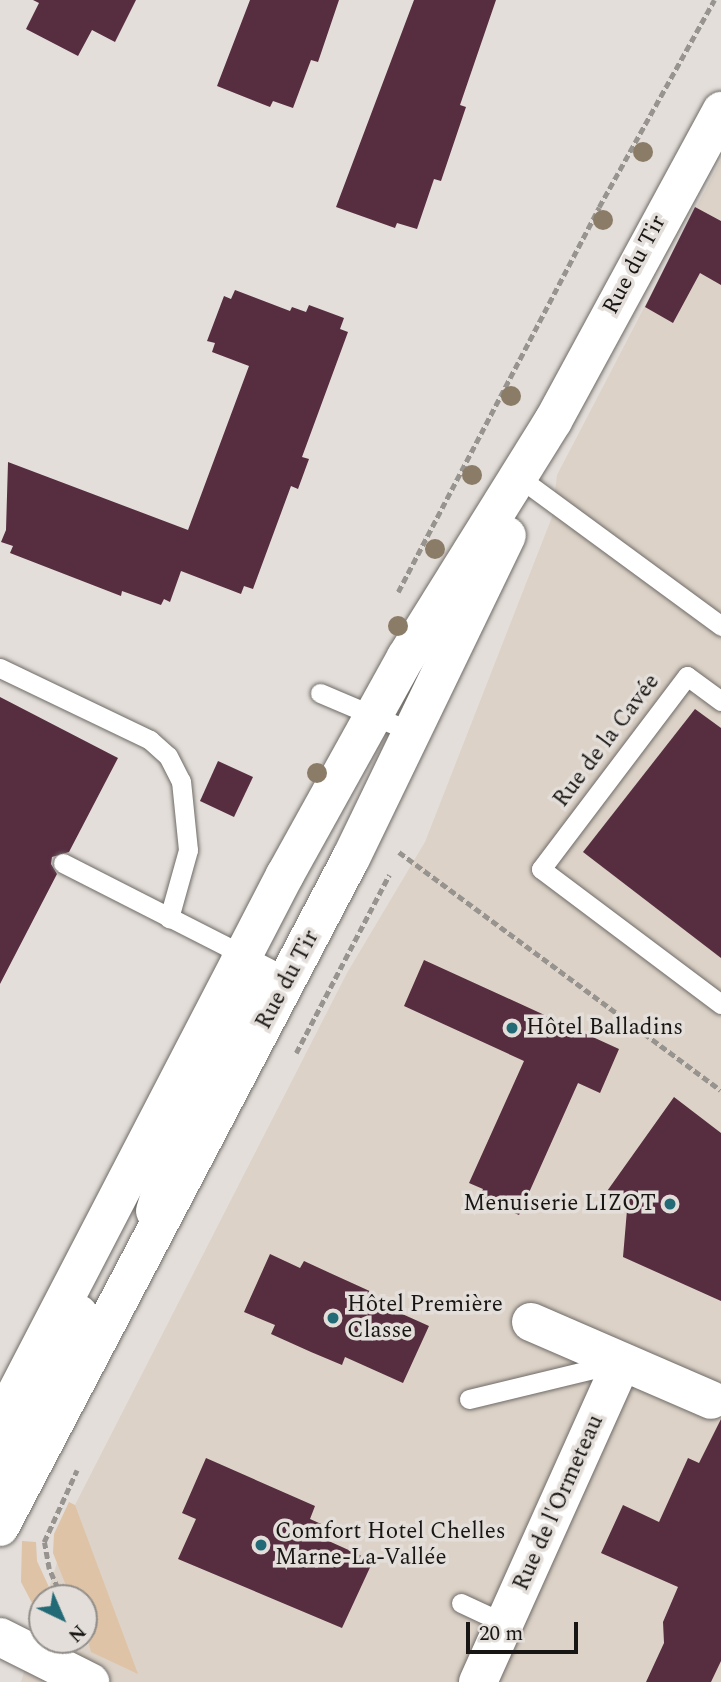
<!DOCTYPE html>
<meta charset="utf-8">
<style>
body{margin:0}
#map{position:relative;width:721px;height:1682px;overflow:hidden;background:#e3ded9;font-family:Spectral,serif}
div>[style]{position:absolute}
.built>*{inset:0;background:#dcd2c7}
.green>*{inset:0;background:#dec3a6}
.building>*{inset:0;background:#572d40}
.path>*{height:4.5px;margin-top:-2.25px;transform-origin:0;background:repeating-linear-gradient(90deg,#97938f 0 7px,transparent 0 10.5px)}
.roads{filter:drop-shadow(0 0 2px #6f6b67) drop-shadow(0 0 2px #6f6b67)}
.service>*{height:19px;margin:-9.5px;padding:0 9.5px;transform-origin:9.5px;border-radius:9.5px;background:#fff}
.minor>*{height:38px;margin:-19px;padding:0 19px;transform-origin:19px;border-radius:19px;background:#fff}
.secondary>*{height:38px;margin:-19px;padding:0 19px;transform-origin:19px;border-radius:19px;background:#fff}
.trees>*{width:20px;height:20px;margin:-10px;border-radius:50%;background:#8b7c68}
.dots>*{width:19px;height:19px;translate:-50% -50%;box-sizing:border-box;border:4px solid #e3ded9;border-radius:50%}
span{translate:-50% -50%;white-space:nowrap;text-align:center;line-height:1.15;-webkit-text-stroke:7px #e3ded9;paint-order:stroke}
.street-label{font-size:23px;color:#181614}
.poi-label{font-size:23px;color:#181614}
.left{translate:0 -50%;text-align:left}
.right{translate:-100% -50%;text-align:right}
.north{position:absolute;left:28px;top:1584px;width:70px;height:70px;box-sizing:border-box;background:#e3ded9;border:2px solid #928e8a;border-radius:50%;rotate:136deg;font-size:19px;font-weight:700;line-height:28px;text-align:center;color:#181614}
.north::after{content:'';display:block;margin:auto;width:24px;height:32px;background:#226b76;clip-path:polygon(50% 0,100% 100%,50% 72%,0 100%)}
.scale{position:absolute;left:466px;top:1622px;width:112px;height:32px;box-sizing:border-box;border:4px solid #181614;border-top:0;padding-left:9px;font-size:21px;line-height:24px;white-space:nowrap;color:#181614;-webkit-text-stroke:5px #e3ded9;paint-order:stroke}
</style>
<div id="map">
<div class="built">
<div style="clip-path:polygon(721px 160px,721px 1682px,21px 1682px,42px 1612px,42px 1640px,84px 1640px,84px 1598px,46px 1598px,75px 1505px,347px 973px,425px 842px,552px 517px,557px 475px)"></div>
</div>
<div class="green">
<div style="clip-path:polygon(69px 1502px,75px 1505px,138px 1674px,91px 1652px,84px 1625px,84px 1598px,71px 1598px,53px 1553px,54px 1534px)"></div>
<div style="clip-path:polygon(22px 1541px,36px 1542px,37px 1561px,54px 1598px,42px 1598px,42px 1622px,21px 1582px)"></div>
</div>
<div class="building">
<div style="clip-path:polygon(33px 0,136px 0,115px 42px,92px 30px,78px 56px,26px 29px,39px 3px)"></div>
<div style="clip-path:polygon(250px 0,339px 0,318px 62px,311px 60px,293px 108px,273px 101px,270px 107px,217px 86px)"></div>
<div style="clip-path:polygon(414px 0,496px 0,460px 105px,466px 107px,441px 181px,434px 179px,417px 229px,397px 223px,395px 228px,336px 207px)"></div>
<div style="clip-path:polygon(695px 207px,721px 221px,721px 285px,700px 273px,673px 323px,645px 307px)"></div>
<div style="clip-path:polygon(235px 290px,290px 311px,292px 307px,306px 312px,309px 305px,344px 318px,340px 329px,348px 332px,302px 457px,309px 459px,298px 489px,291px 486px,253px 589px,244px 586px,241px 594px,181px 571px,170px 602px,164px 599px,161px 605px,122px 591px,121px 596px,10px 553px,13px 546px,1px 542px,6px 530px,8px 462px,188px 530px,249px 366px,212px 352px,215px 343px,207px 341px,224px 296px,231px 299px)"></div>
<div style="clip-path:polygon(0 697px,118px 758px,69px 852px,52px 857px,51px 864px,57px 874px,0 984px)"></div>
<div style="clip-path:polygon(695px 709px,721px 728px,721px 958px,583px 852px)"></div>
<div style="clip-path:polygon(218px 761px,253px 777px,234px 817px,200px 801px)"></div>
<div style="clip-path:polygon(424px 960px,619px 1049px,600px 1093px,578px 1083px,519px 1215px,479px 1198px,483px 1189px,469px 1183px,524px 1061px,404px 1006px)"></div>
<div style="clip-path:polygon(674px 1097px,721px 1133px,721px 1301px,623px 1257px,627px 1210px,605px 1194px)"></div>
<div style="clip-path:polygon(270px 1254px,300px 1268px,304px 1261px,330px 1273px,374px 1293px,371px 1300px,429px 1326px,403px 1383px,345px 1357px,342px 1365px,311px 1352px,271px 1334px,275px 1325px,244px 1312px)"></div>
<div style="clip-path:polygon(721px 1419px,721px 1661px,711px 1682px,646px 1682px,664px 1643px,663px 1622px,678px 1587px,601px 1553px,623px 1505px,659px 1522px,688px 1458px,699px 1463px)"></div>
<div style="clip-path:polygon(206px 1458px,315px 1506px,310px 1519px,328px 1527px,322px 1538px,373px 1561px,342px 1628px,178px 1559px,196px 1519px,182px 1513px)"></div>
</div>
<div class="path">
<div style="left:398px;top:592px;width:434px;rotate:-62.4deg"></div>
<div style="left:599px;top:207px;width:237px;rotate:-60.9deg"></div>
<div style="left:399px;top:852px;width:400px;rotate:36.5deg"></div>
<div style="left:296px;top:1053px;width:201px;rotate:-62.4deg"></div>
<div style="left:62px;top:1598px;width:32px;rotate:-114deg"></div>
<div style="left:49px;top:1569px;width:27px;rotate:-100deg"></div>
<div style="left:44px;top:1542px;width:79px;rotate:-65.4deg"></div>
</div>
<div class="roads">
<div class="service">
<div style="left:528px;top:484px;width:240px;rotate:36.3deg"></div>
<div style="left:0;top:668px;width:166px;rotate:25.6deg"></div>
<div style="left:150px;top:740px;width:24px;rotate:42deg"></div>
<div style="left:168px;top:756px;width:28px;rotate:63deg"></div>
<div style="left:181px;top:781px;width:69px;rotate:84.2deg"></div>
<div style="left:188px;top:850px;width:71px;rotate:105.6deg"></div>
<div style="left:320px;top:693px;width:100px;rotate:23deg"></div>
<div style="left:721px;top:701px;width:42px;rotate:-143.7deg"></div>
<div style="left:687px;top:676px;width:242px;rotate:127.1deg"></div>
<div style="left:541px;top:869px;width:225px;rotate:36.9deg"></div>
<div style="left:63px;top:863px;width:254px;rotate:27deg"></div>
<div style="left:469px;top:1399px;width:149px;rotate:-13.6deg"></div>
<div style="left:461px;top:1603px;width:47px;rotate:24.9deg"></div>
</div>
<div class="minor">
<div style="left:155px;top:1211px;width:62px;rotate:-73deg"></div>
<div style="left:173px;top:1152px;width:178px;rotate:-63.3deg"></div>
<div style="left:253px;top:993px;width:40px;rotate:-108deg"></div>
<div style="left:531px;top:1322px;width:196px;rotate:23.4deg"></div>
<div style="left:0;top:1467px;width:172px;rotate:-62.7deg"></div>
<div style="left:0;top:1637px;width:101px;rotate:26.6deg"></div>
<div style="left:478px;top:1682px;width:351px;rotate:-65.8deg"></div>
</div>
<div class="secondary">
<div style="left:0;top:1424px;width:619px;rotate:-62.57deg"></div>
<div style="left:285px;top:875px;width:249px;rotate:-61deg"></div>
<div style="left:406px;top:657px;width:278px;rotate:-58.1deg"></div>
<div style="left:553px;top:421px;width:353px;rotate:-61.5deg"></div>
<div style="left:0;top:1527px;width:755px;rotate:-62.32deg"></div>
<div style="left:351px;top:858px;width:358px;rotate:-64.2deg"></div>
</div>
</div>
<div class="trees">
<div style="left:643px;top:152px"></div>
<div style="left:603px;top:220px"></div>
<div style="left:511px;top:396px"></div>
<div style="left:472px;top:475px"></div>
<div style="left:435px;top:549px"></div>
<div style="left:398px;top:626px"></div>
<div style="left:317px;top:773px"></div>
</div>
<div class="dots">
<div style="left:512px;top:1028px;background:#226b76"></div>
<div style="left:670px;top:1204px;background:#226b76"></div>
<div style="left:333px;top:1318px;background:#226b76"></div>
<div style="left:261px;top:1545px;background:#226b76"></div>
</div>
<div class="street-label">
<span style="left:635px;top:265px;rotate:-62deg">Rue du Tir</span>
<span style="left:607px;top:741px;rotate:-53deg">Rue de la Cavée</span>
<span style="left:288px;top:980px;rotate:-62deg">Rue du Tir</span>
<span style="left:559px;top:1503px;rotate:-66deg">Rue de l'Ormeteau</span>
</div>
<div class="poi-label">
<span class="left" style="left:526px;top:1028px">Hôtel Balladins</span>
<span class="right" style="left:656px;top:1204px">Menuiserie LIZOT</span>
<span class="left" style="left:347px;top:1318px">Hôtel Première<br>Classe</span>
<span class="left" style="left:275px;top:1545px">Comfort Hotel Chelles<br>Marne-La-Vallée</span>
</div>
<div class="north">N</div>
<div class="scale">20 m</div>
</div>
